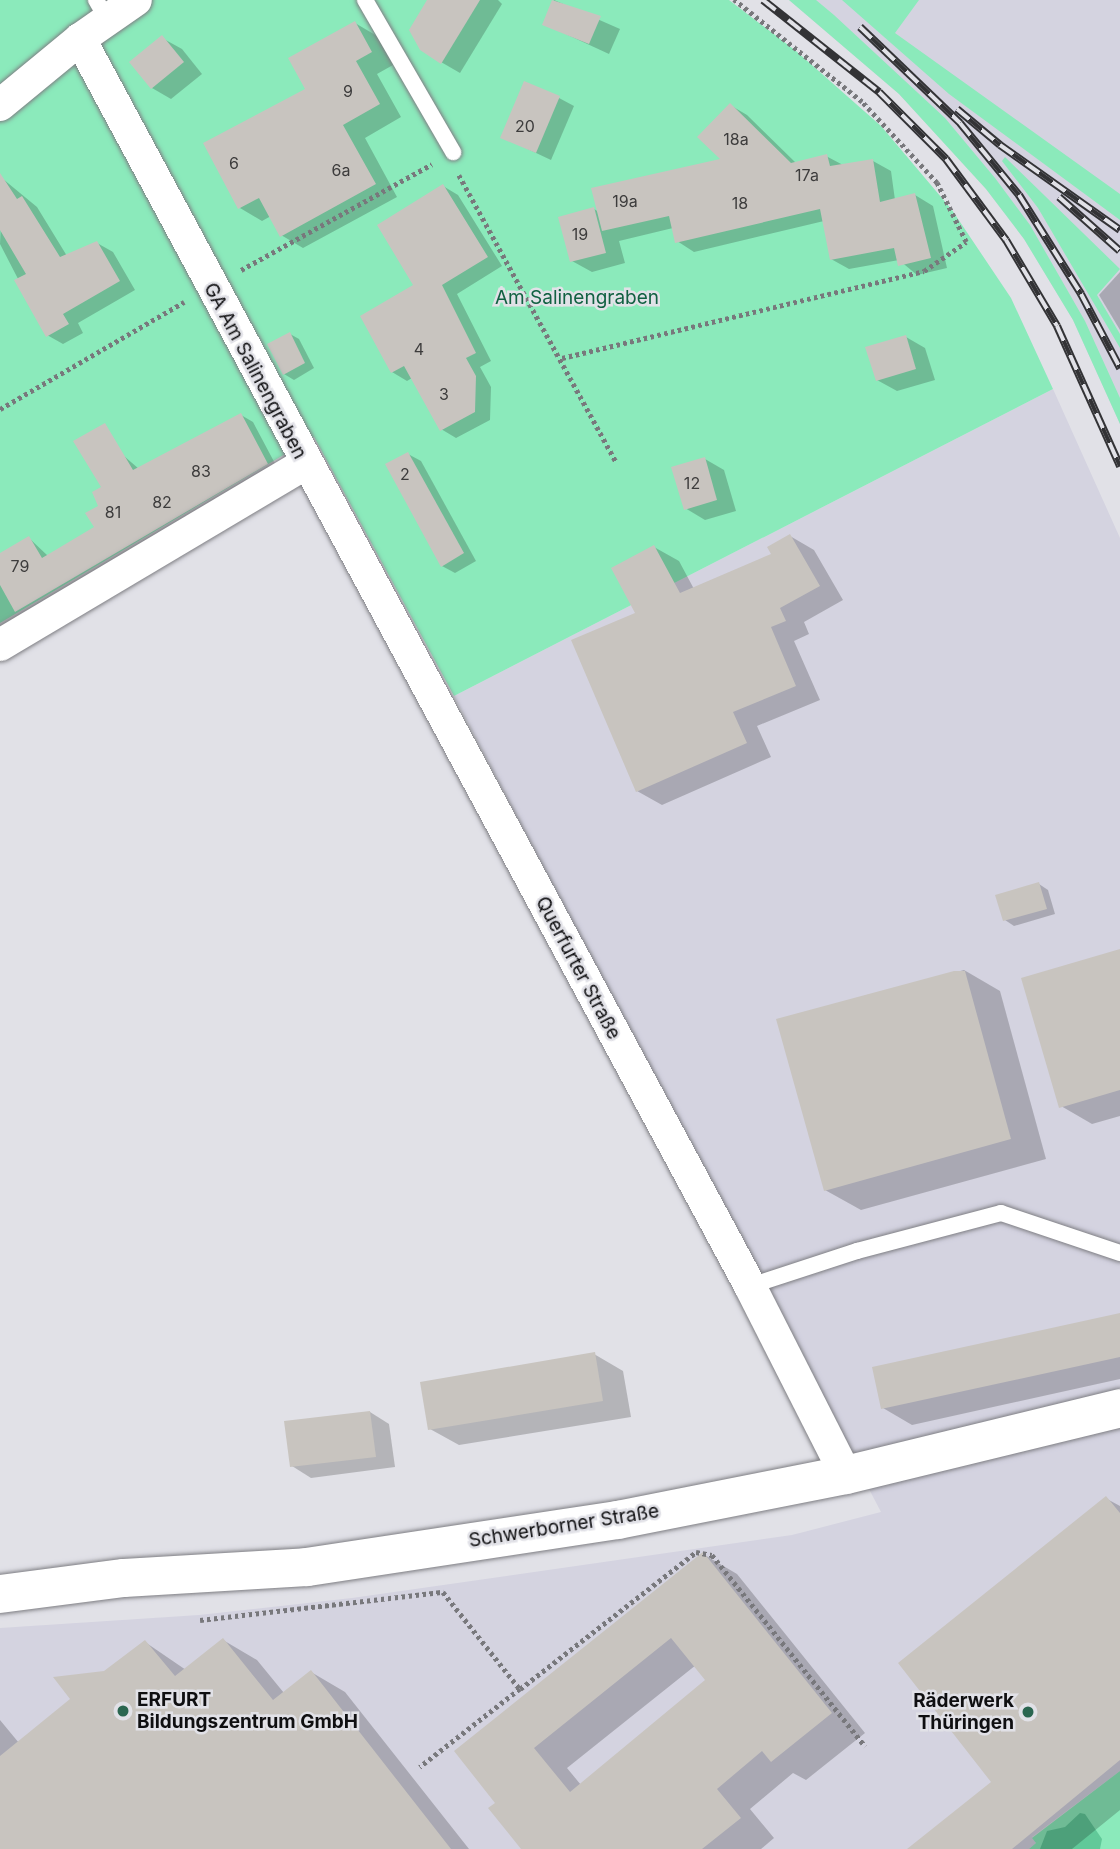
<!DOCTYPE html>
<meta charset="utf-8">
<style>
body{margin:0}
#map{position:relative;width:1120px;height:1849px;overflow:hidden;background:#e1e1e7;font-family:Inter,sans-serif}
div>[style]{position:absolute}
.built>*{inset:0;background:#d4d3e0}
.green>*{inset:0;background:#8beabb}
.forest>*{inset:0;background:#61c999}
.shadow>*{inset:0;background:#0003}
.building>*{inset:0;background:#c8c4bf}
.path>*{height:4.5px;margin-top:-2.25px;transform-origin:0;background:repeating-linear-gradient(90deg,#78787c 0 3.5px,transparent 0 7px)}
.roads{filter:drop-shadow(0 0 2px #7e7e83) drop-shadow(0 0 2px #7e7e83)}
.service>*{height:16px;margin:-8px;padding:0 8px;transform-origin:8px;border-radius:8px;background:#fff}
.minor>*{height:32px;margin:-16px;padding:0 16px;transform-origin:16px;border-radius:16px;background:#fff}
.tertiary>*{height:38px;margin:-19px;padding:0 19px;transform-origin:19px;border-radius:19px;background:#fff}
.rail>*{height:8px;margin-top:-4px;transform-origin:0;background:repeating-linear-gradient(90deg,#e1e1e7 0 16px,#333336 0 32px);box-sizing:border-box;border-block:2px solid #333336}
.dots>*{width:19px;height:19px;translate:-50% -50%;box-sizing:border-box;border:4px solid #e1e1e7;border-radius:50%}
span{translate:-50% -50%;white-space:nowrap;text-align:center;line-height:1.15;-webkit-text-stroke:5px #e1e1e7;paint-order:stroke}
.number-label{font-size:16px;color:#3d3c3c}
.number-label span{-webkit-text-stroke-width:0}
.park-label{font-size:19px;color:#116142}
.street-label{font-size:19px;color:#0f0f11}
.poi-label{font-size:19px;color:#0f0f11;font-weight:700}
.left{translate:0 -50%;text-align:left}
.right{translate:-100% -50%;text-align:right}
</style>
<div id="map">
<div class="built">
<div style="clip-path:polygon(789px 0,1120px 0,1120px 424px,1073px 320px,1024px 239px,986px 189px,899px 94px)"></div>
<div style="clip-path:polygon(1053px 389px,1120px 538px,1120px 1771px,1032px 1837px,1036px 1843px,1029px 1849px,0 1849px,0 1628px,199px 1615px,352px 1598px,792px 1535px,881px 1512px,454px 696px)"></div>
</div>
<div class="green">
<div style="clip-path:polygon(0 0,729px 0,796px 51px,881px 126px,952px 210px,1011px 298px,1053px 389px,454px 696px,314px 437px,0 623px)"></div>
<div style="clip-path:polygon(789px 0,816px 0,834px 15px,945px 118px,995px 178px,1030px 225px,1085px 321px,1120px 398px,1120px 424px,1073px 320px,1024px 239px,986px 189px,899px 94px)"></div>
<div style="clip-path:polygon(842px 0,919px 0,895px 33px,1120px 194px,1120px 220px,949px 94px)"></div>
<div style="clip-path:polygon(1005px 157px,1120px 269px,1097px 295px,1120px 334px,1120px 348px,1038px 208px,1002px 161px)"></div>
<div style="clip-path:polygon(1120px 1771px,1120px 1849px,1029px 1849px,1036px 1843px,1032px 1838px)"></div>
</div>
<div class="forest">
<div style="clip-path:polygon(1080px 1813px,1085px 1814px,1102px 1839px,1100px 1849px,1040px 1849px,1047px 1831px,1065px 1827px)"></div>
</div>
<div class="shadow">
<div style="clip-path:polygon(431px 0,498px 0,502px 4px,460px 73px,441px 62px)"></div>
<div style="clip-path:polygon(554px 0,620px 29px,609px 54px,544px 24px)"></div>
<div style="clip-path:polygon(355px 23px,377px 36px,393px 65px,377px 74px,401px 117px,365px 138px,397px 197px,303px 248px,281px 235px,271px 216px,262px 221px,240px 208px,308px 90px)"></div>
<div style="clip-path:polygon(162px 38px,182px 49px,202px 74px,171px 99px,152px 88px)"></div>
<div style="clip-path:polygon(559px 98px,574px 106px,551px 160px,502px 137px)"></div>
<div style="clip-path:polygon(730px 105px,747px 115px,796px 163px,826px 156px,843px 165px,873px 161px,891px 171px,895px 200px,915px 195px,933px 206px,947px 268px,917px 275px,899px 260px,849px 269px,831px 259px,824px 221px,694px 252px,677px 241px,673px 228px,619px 241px,625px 263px,592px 272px,572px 261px,594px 209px,599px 212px,723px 160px)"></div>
<div style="clip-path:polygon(3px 179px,37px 207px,67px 256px,97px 243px,113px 252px,135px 290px,78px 323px,83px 333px,63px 344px,47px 335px,0 244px)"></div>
<div style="clip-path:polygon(443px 186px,458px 195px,502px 266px,457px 294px,491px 361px,480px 367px,491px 387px,490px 420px,456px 438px,441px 429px,412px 378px,407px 381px,392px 372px)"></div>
<div style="clip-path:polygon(1120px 272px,1120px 330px,1099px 295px)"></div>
<div style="clip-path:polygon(290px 334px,299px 339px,314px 368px,294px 380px,284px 374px)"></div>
<div style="clip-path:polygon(906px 337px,925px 348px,935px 380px,897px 391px,877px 380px)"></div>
<div style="clip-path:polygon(241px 415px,253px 422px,279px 471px,0 634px,0 554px,29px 538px,48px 556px,96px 528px,104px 488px,124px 456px,139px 469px)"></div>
<div style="clip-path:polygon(408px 454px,421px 461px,476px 561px,455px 573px,442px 566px)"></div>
<div style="clip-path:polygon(705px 459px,724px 470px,736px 511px,705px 520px,685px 508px)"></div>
<div style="clip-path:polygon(790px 536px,814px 550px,843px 600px,804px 622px,809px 634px,794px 641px,820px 700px,757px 726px,771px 757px,662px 805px,637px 791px,638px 613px,654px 547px,679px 561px,694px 589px,774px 555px)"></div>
<div style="clip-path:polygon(1039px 884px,1048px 890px,1055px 914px,1014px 926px,1005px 920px)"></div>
<div style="clip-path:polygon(1120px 951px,1120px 1116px,1092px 1124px,1061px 1106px)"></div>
<div style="clip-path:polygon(964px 970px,1000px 991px,1046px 1159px,861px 1210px,825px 1190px,778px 1021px)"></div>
<div style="clip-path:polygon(1120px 1315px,1120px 1379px,912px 1425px,883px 1408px)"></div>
<div style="clip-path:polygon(594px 1354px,623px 1371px,631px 1417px,459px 1445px,430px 1429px)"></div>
<div style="clip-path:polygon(370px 1412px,389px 1424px,395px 1467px,311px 1478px,292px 1466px)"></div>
<div style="clip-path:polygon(1107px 1499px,1120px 1506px,1120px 1810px,1072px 1849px,910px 1849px,994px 1782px)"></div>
<div style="clip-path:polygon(evenodd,703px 1554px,737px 1574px,865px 1733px,806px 1780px,793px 1773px,750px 1809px,774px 1838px,761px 1849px,523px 1849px,498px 1803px,456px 1752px,703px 1554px,696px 1665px,708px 1681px,581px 1785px,567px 1768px,696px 1665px)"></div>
<div style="clip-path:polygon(223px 1640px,257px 1660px,284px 1693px,311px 1672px,345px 1692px,469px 1849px,0 1849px,0 1720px,19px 1743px,145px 1642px,186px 1670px)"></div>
</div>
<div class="building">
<div style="clip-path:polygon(427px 0,480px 0,441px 64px,420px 50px,409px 30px)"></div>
<div style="clip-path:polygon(552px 0,601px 16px,589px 44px,542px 25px)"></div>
<div style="clip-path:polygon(355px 21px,372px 52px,356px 61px,380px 104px,343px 125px,376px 184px,280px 237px,259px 198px,238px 209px,203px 143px,305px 89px,288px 58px)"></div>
<div style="clip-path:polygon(162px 35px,184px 62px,151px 89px,129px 62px)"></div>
<div style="clip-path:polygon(524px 81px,560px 96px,536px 153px,500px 138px)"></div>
<div style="clip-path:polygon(730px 103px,791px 163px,827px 154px,830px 166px,873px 159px,880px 202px,915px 193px,931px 258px,898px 266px,894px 248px,830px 260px,820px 209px,675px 243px,669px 216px,602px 231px,591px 188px,720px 159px,697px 137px)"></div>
<div style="clip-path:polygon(0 173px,17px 199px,22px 196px,60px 257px,97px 241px,120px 281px,63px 314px,69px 324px,46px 337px,14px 280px,26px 274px,0 230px)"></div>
<div style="clip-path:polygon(443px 184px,488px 257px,442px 285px,476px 353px,466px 358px,476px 376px,475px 412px,440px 431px,404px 366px,391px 373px,360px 316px,413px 285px,377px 225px)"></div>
<div style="clip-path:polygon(594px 207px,606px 253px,570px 262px,558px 217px)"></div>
<div style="clip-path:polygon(290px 332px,305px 363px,283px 375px,267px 344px)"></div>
<div style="clip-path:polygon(906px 335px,916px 369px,876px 381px,865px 347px)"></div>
<div style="clip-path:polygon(241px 413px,268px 464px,15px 612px,0 585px,0 553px,29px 536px,42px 558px,94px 527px,85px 513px,98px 506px,92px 492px,101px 487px,73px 441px,105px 423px,133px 470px)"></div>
<div style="clip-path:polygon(408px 452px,464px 553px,441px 567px,385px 464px)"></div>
<div style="clip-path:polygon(705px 457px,717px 500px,684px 510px,671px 467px)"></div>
<div style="clip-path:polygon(790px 534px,820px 586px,780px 608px,786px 621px,771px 627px,796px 686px,733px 712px,747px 743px,636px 792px,571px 640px,635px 613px,611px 568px,654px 545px,680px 593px,771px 554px,767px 547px)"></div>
<div style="clip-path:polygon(1039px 882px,1047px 909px,1003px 921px,995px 895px)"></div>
<div style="clip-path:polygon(1120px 949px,1120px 1090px,1059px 1108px,1021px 978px)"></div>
<div style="clip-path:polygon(954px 971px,965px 971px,1011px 1139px,824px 1191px,776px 1019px)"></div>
<div style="clip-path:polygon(1120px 1313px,1120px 1357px,881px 1409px,872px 1367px)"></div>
<div style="clip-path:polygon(595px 1352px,603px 1401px,428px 1430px,420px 1382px)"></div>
<div style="clip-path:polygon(370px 1411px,376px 1457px,290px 1467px,284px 1421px)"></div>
<div style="clip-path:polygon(1106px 1496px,1120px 1513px,1120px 1760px,1012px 1849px,907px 1849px,991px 1782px,898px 1663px)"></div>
<div style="clip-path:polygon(evenodd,703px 1552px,832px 1713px,771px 1762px,762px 1751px,717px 1789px,741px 1818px,702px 1849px,521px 1849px,488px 1808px,495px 1803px,454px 1751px,703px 1552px,671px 1638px,705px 1680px,570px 1792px,534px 1748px,671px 1638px)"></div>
<div style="clip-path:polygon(223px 1638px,273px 1700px,311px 1670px,451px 1849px,0 1849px,0 1756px,70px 1699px,53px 1677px,104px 1671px,145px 1640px,175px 1676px)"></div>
</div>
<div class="path">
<div style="left:459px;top:175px;width:328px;rotate:61.3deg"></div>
<div style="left:241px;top:270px;width:218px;rotate:-29deg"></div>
<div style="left:562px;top:358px;width:372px;rotate:-13.5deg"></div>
<div style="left:924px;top:271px;width:51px;rotate:-34.6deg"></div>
<div style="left:966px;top:242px;width:66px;rotate:-116.2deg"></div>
<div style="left:937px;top:183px;width:110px;rotate:-132.8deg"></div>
<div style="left:862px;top:102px;width:164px;rotate:-141.4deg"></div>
<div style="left:0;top:409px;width:213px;rotate:-30.2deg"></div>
<div style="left:200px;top:1620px;width:245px;rotate:-6.6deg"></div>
<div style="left:443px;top:1592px;width:124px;rotate:51.6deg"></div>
<div style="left:520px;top:1689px;width:127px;rotate:142deg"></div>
<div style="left:520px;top:1689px;width:223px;rotate:-37.9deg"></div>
<div style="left:696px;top:1552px;width:16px;rotate:11deg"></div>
<div style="left:712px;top:1555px;width:245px;rotate:51.3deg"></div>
</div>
<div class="roads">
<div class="service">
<div style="left:96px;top:0;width:22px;rotate:60deg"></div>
<div style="left:365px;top:0;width:176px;rotate:59.9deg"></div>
<div style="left:750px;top:1286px;width:113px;rotate:-18.1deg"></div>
<div style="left:857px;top:1251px;width:149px;rotate:-14.8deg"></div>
<div style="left:1001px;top:1213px;width:126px;rotate:18.6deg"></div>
</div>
<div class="minor">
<div style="left:80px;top:39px;width:1416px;rotate:61.75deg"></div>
<div style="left:750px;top:1286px;width:212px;rotate:63.1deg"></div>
<div style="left:0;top:105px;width:104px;rotate:-39.5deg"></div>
<div style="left:80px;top:39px;width:68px;rotate:-34.9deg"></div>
<div style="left:0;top:645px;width:357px;rotate:-30.7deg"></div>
</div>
<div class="tertiary">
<div style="left:0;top:1594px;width:125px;rotate:-7.4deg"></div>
<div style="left:124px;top:1578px;width:183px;rotate:-3.4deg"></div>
<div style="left:307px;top:1567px;width:315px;rotate:-8.6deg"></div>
<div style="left:618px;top:1520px;width:232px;rotate:-11.2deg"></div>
<div style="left:846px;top:1475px;width:282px;rotate:-13.7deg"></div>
</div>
</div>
<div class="rail">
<div style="left:763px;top:0;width:148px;rotate:38.4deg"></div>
<div style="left:879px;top:92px;width:95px;rotate:45deg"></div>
<div style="left:946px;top:159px;width:101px;rotate:53.5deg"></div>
<div style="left:1006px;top:240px;width:100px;rotate:59.3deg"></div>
<div style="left:1057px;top:326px;width:154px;rotate:65.8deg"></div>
<div style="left:860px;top:27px;width:139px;rotate:43.8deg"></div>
<div style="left:960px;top:123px;width:93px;rotate:50.7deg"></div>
<div style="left:1019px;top:195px;width:117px;rotate:57.9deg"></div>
<div style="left:1081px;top:294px;width:84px;rotate:62.2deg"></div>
<div style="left:957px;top:109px;width:56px;rotate:39.9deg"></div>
<div style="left:1000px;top:145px;width:147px;rotate:35.3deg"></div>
<div style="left:1059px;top:197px;width:81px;rotate:41.5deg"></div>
</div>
<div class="dots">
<div style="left:123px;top:1711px;background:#2a6650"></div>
<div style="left:1028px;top:1712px;background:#2a6650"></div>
</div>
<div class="number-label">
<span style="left:348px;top:91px">9</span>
<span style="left:525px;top:126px">20</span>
<span style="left:736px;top:139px">18a</span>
<span style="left:234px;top:163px">6</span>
<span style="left:341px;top:170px">6a</span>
<span style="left:807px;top:175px">17a</span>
<span style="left:625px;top:201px">19a</span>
<span style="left:740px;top:203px">18</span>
<span style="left:580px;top:234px">19</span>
<span style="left:419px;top:349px">4</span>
<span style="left:444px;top:394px">3</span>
<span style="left:201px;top:471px">83</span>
<span style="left:405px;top:474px">2</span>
<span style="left:692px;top:483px">12</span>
<span style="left:162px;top:502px">82</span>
<span style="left:113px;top:512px">81</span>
<span style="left:20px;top:566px">79</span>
</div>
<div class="park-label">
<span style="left:577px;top:298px">Am Salinengraben</span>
</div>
<div class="street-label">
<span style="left:255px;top:371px;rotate:62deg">GA Am Salinengraben</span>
<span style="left:578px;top:968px;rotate:62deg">Querfurter Straße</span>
<span style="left:564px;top:1526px;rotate:-9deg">Schwerborner Straße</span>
</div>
<div class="poi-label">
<span class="left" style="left:137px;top:1711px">ERFURT<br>Bildungszentrum GmbH</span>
<span class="right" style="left:1014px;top:1712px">Räderwerk<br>Thüringen</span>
</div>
</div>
